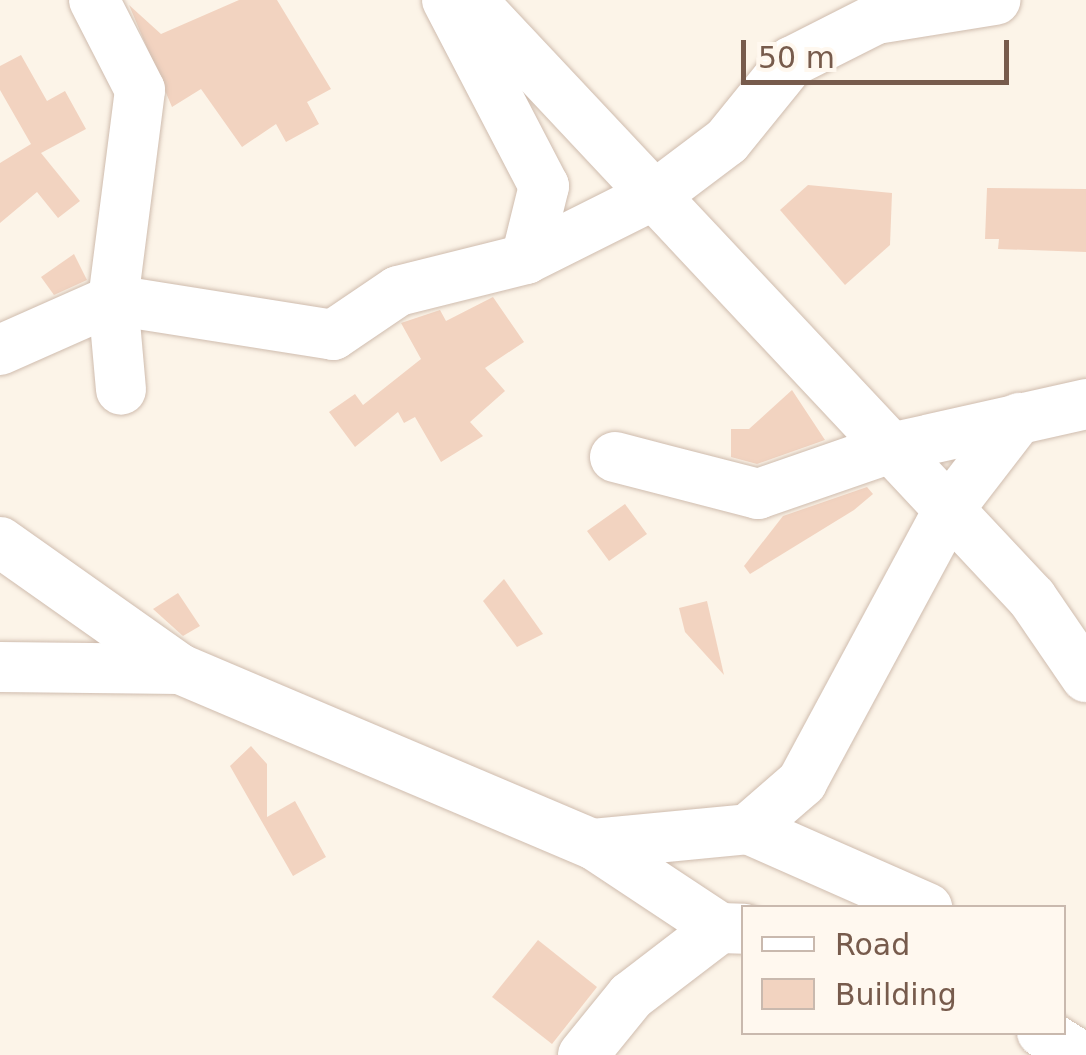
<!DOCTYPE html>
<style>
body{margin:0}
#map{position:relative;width:1086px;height:1055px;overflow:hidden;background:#fcf4e8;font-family:"DejaVu Sans",sans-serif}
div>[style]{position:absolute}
.building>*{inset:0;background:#f2d3c0}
.roads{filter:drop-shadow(0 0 2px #cfbcae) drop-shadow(0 0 2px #cfbcae)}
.minor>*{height:50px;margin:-25px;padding:0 25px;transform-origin:25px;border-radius:25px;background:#fff}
span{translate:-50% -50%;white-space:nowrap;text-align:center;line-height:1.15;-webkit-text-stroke:9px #fff8ef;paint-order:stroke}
.legend{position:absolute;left:741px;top:905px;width:325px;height:130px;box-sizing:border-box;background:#fff8ef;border:2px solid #c9b9ae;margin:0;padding:12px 18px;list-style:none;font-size:30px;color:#775b4c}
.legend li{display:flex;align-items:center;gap:20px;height:50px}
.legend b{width:50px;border:2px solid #c9b9ae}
.scale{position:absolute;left:741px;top:40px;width:268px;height:45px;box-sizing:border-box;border:5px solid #775b4c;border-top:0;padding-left:12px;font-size:30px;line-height:35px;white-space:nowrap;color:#775b4c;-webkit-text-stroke:8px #fff8ef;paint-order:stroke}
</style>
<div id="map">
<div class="building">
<div style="clip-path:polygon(239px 0,277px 0,331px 89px,307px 102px,319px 124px,286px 142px,276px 124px,242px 147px,201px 89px,172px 107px,129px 5px,161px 34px)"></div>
<div style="clip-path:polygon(21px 55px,47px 101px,65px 91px,86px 129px,41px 153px,80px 201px,58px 218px,37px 192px,0 223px,0 163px,31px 144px,0 90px,0 66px)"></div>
<div style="clip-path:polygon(808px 185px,892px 193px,890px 245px,845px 285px,780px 210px)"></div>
<div style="clip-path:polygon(987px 188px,1086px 189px,1086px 252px,998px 249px,999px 239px,985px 239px)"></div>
<div style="clip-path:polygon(74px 254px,87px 280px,54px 295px,41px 277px)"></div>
<div style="clip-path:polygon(493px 297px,524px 342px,485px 368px,505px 391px,470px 422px,483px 436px,441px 462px,415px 417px,404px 423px,398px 412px,355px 447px,329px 412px,355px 394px,363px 405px,421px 359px,401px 323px,440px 310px,446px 321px)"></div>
<div style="clip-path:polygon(792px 390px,825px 440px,757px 464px,731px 457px,731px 429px,749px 429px)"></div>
<div style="clip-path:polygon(867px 487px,873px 494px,854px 510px,750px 574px,744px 566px,783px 516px)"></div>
<div style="clip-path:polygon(625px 504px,647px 534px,609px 561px,587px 531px)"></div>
<div style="clip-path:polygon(504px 579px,543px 634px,517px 647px,483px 601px)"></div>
<div style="clip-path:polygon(178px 593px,200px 626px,183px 636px,153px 609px)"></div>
<div style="clip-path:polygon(707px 601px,724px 675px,685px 632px,679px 608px)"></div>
<div style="clip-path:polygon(251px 746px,267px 764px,267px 817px,295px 801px,326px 857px,293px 876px,230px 766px)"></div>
<div style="clip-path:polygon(538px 940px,597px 987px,552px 1044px,492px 997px)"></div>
</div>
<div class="roads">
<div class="minor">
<div style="left:94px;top:0;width:101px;rotate:62.9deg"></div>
<div style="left:140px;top:90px;width:212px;rotate:97.3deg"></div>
<div style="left:113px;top:300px;width:90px;rotate:84.9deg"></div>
<div style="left:447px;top:0;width:210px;rotate:62.5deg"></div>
<div style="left:544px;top:186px;width:75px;rotate:103.9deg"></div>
<div style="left:471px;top:0;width:820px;rotate:46.83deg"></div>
<div style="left:1032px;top:598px;width:96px;rotate:55.6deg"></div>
<div style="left:0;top:350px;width:124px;rotate:-23.9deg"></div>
<div style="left:113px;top:300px;width:223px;rotate:9deg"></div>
<div style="left:333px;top:335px;width:78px;rotate:-34.1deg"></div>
<div style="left:398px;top:291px;width:132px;rotate:-14deg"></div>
<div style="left:526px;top:259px;width:148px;rotate:-26.6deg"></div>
<div style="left:658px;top:193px;width:86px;rotate:-37deg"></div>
<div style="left:727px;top:141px;width:102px;rotate:-51deg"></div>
<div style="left:791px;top:62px;width:95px;rotate:-26.8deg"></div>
<div style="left:876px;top:19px;width:121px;rotate:-9.1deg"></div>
<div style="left:615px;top:457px;width:148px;rotate:14.5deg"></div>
<div style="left:758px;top:494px;width:141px;rotate:-19.1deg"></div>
<div style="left:891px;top:448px;width:200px;rotate:-12.7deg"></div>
<div style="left:0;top:542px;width:220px;rotate:35.2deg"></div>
<div style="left:0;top:667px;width:180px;rotate:0.6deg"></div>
<div style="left:180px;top:669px;width:449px;rotate:23deg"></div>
<div style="left:593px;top:844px;width:156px;rotate:-5.5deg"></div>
<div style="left:748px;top:829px;width:196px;rotate:23.8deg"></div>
<div style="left:748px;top:829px;width:72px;rotate:-41deg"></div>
<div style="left:802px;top:782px;width:310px;rotate:-61.7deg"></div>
<div style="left:949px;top:509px;width:115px;rotate:-52.4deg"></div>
<div style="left:593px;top:844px;width:152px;rotate:33.5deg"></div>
<div style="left:720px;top:928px;width:24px;rotate:2deg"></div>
<div style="left:1042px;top:1032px;width:44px;rotate:31.9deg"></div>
<div style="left:583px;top:1055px;width:76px;rotate:-50.9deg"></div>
<div style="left:631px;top:996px;width:112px;rotate:-37.4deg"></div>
</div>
</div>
<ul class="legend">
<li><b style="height:12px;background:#fff"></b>Road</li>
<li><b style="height:28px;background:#f2d3c0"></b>Building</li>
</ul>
<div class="scale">50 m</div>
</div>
